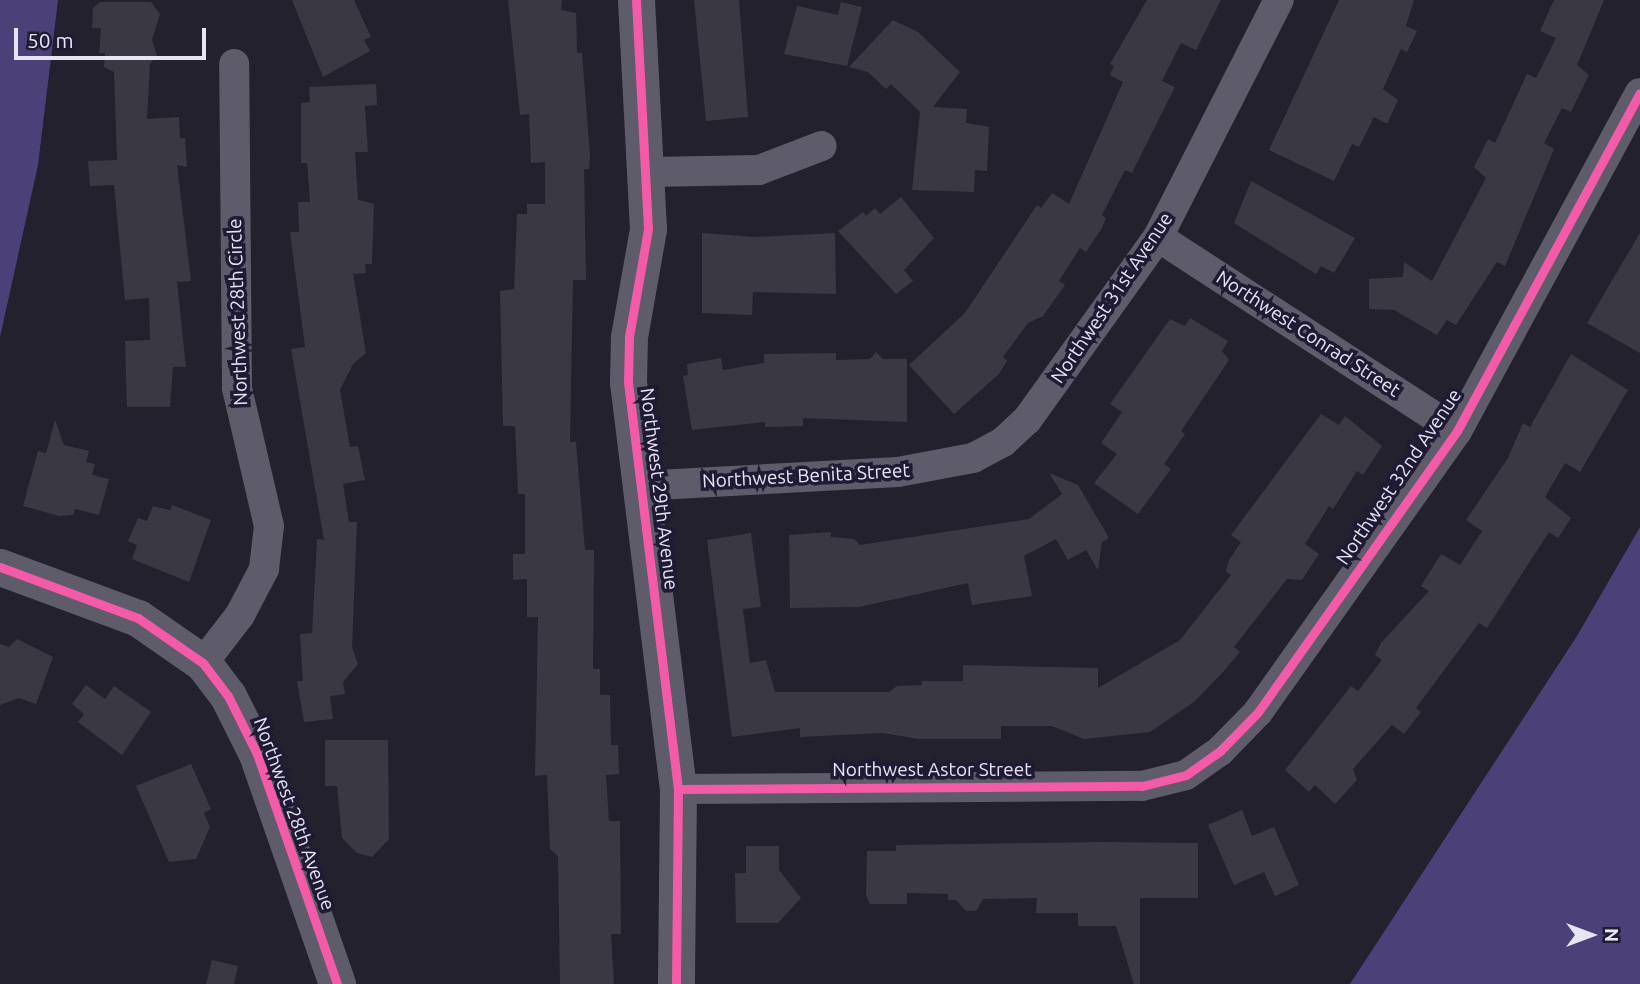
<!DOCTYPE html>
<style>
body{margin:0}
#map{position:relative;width:1640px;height:984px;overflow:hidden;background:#23212e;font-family:Ubuntu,sans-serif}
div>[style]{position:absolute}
.forest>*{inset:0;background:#4c4079}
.building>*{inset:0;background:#3a3843}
.minor>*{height:30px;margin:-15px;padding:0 15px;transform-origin:15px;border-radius:15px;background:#5e5b6a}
.tertiary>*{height:37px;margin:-18.5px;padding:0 18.5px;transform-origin:18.5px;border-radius:18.5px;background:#5e5b6a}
.cycleway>*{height:9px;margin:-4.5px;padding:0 4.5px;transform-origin:4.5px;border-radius:4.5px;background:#f35aa7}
span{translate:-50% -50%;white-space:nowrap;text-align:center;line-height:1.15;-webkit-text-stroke:7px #1f1b34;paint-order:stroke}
.street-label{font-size:19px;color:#e6e4f5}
.north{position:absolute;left:1556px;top:900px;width:70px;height:70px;-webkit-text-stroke:5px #1f1b34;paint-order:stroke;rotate:90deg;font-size:19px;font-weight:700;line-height:28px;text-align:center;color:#e6e4f5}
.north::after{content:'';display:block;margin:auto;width:24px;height:32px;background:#e6e4f5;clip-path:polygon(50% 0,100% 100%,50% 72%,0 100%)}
.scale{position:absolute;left:14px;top:28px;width:192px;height:32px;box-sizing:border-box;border:4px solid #e6e4f5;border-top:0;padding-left:9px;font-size:21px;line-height:24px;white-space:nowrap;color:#e6e4f5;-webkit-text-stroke:5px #1f1b34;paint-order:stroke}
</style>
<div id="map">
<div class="forest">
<div style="clip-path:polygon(0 0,58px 0,38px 165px,0 337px)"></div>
<div style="clip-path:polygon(1640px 527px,1640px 984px,1350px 984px,1577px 636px)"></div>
</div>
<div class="building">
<div style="clip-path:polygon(292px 0,354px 0,371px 37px,364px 40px,370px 51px,323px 77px)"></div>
<div style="clip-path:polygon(508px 0,562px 0,561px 10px,576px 13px,577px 53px,582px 53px,590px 155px,589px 169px,584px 169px,586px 280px,573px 280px,570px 442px,576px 442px,585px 550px,594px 550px,593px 669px,600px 669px,600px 695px,610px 695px,611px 745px,618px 745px,619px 774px,606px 775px,609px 821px,620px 821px,621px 934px,611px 934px,614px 984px,560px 984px,558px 856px,550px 849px,547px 775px,535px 776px,538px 617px,527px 617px,527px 579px,513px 580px,513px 554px,525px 554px,525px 494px,518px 494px,515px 426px,503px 426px,500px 291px,514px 289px,517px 214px,527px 214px,527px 204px,545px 204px,545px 162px,531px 163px,529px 114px,520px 115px)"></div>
<div style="clip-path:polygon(694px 0,739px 0,748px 117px,706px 121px)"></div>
<div style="clip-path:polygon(1147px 0,1221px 0,1196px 50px,1181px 43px,1162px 81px,1175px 87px,1132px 173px,1125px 170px,1102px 215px,1106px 218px,1102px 228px,1086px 252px,1080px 248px,1059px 281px,1065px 285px,1043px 316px,1028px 323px,1003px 357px,1007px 361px,999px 374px,954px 414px,909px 365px,965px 313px,1037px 205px,1041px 208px,1052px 193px,1069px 204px,1123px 82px,1110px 75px,1114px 66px,1110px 64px)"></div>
<div style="clip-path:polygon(1339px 0,1414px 0,1406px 26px,1417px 31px,1407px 52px,1401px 49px,1383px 89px,1398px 100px,1387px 124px,1374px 117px,1359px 147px,1352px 144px,1334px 181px,1269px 150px)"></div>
<div style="clip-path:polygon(1554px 0,1604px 0,1577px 65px,1589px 75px,1571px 112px,1562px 108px,1544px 143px,1554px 149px,1505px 266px,1497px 262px,1456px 325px,1447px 320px,1437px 335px,1394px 310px,1369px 309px,1369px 279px,1403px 277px,1404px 262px,1432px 281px,1486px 178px,1474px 167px,1488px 139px,1495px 143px,1527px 74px,1536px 78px,1556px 38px,1540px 31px)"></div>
<div style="clip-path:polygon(100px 2px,151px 2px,160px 14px,152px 40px,157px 55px,150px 64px,147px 119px,179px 117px,180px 138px,185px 138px,187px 167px,177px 165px,191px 281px,177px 282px,186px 367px,173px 367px,170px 407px,127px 407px,125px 341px,150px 340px,149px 298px,125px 300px,114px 185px,90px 186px,88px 161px,117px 160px,114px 72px,104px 67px,105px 53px,99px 53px,101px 28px,92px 28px,93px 8px)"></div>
<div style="clip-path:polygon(841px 2px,862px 7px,847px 66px,784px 54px,797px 6px,838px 15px)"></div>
<div style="clip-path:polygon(893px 20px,918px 32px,960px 72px,933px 107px,967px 109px,966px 123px,989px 127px,987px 171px,975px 170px,974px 192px,912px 190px,920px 112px,891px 84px,886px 89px,868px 72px,849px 67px)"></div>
<div style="clip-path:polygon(376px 84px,377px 105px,365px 106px,368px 152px,355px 152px,358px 200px,374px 204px,372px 264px,365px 264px,366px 273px,353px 274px,366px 353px,353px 364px,340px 390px,350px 447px,358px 446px,365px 480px,343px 484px,349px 522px,357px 522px,352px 647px,358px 664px,343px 682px,345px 694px,330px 696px,333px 719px,304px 722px,297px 681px,303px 681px,300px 634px,312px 633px,317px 539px,324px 540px,291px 349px,305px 347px,290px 232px,299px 232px,298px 202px,310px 202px,307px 163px,301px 163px,301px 103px,310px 102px,309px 87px)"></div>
<div style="clip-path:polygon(1251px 181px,1355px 238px,1334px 273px,1321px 266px,1316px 274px,1234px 223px)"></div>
<div style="clip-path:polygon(901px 197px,934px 238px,904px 270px,913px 281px,896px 294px,838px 231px,863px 212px,866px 216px,875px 208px,880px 214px)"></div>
<div style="clip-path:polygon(702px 233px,756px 237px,835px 233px,836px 294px,753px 292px,752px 315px,702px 313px)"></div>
<div style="clip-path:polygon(1640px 233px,1640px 353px,1587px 323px)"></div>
<div style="clip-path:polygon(1190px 318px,1228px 341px,1222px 351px,1229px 360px,1181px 431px,1185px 434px,1164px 464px,1171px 469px,1138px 514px,1094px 483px,1117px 454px,1101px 443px,1122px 412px,1110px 404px,1170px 319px,1185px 326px)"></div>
<div style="clip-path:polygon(876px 352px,883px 359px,907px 359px,907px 422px,803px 418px,803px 426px,765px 427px,765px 422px,692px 430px,683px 376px,688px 375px,687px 364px,721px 358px,723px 370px,764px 363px,764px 354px,836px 353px,836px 360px,870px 359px)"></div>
<div style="clip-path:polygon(1571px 354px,1628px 390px,1580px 472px,1565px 463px,1545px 497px,1571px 518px,1558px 538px,1549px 532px,1487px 628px,1479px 623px,1416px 708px,1421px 712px,1404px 734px,1392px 725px,1353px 769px,1357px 780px,1335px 804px,1315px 785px,1309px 792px,1285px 770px,1351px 686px,1358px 691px,1382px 660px,1375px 655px,1381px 643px,1429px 591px,1421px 586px,1441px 554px,1460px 565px,1482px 531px,1466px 520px,1508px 458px,1523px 423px,1530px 427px)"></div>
<div style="clip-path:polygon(1321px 414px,1339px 425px,1345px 416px,1382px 446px,1363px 475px,1357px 471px,1333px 509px,1329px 506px,1305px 544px,1319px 554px,1302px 580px,1287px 579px,1234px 647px,1240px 652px,1223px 672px,1195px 701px,1150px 732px,1084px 739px,1052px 726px,1001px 726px,1001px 739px,919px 739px,883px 733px,800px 737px,800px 728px,732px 737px,707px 540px,751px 533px,761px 607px,743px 609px,750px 663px,766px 660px,775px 692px,889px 692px,897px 686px,922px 685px,922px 681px,963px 681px,963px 665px,1098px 668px,1098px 688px,1180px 640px,1231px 575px,1226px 571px,1229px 560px,1241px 542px,1231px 535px)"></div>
<div style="clip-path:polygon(55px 420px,64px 445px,89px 451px,86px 462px,95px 464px,92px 475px,109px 479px,99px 515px,75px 509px,73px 515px,59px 516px,23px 506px,38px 451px,46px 453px)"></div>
<div style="clip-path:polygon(1049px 473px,1078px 485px,1109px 538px,1102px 542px,1098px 570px,1086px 550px,1068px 560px,1056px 539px,1024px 556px,1032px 596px,972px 605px,968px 583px,859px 607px,790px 608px,789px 535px,831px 532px,831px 537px,854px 539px,860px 545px,1029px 519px,1062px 494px)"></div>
<div style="clip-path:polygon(172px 505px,211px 520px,189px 582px,132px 559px,137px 545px,128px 541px,138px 518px,147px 521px,153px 506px,170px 510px)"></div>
<div style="clip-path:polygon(17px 639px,53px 657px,36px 704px,19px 698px,0 705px,0 644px,9px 647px)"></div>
<div style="clip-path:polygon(86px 685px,105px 699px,114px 686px,151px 712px,122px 755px,78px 722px,84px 714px,72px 704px)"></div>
<div style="clip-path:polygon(325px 740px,388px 740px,389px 839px,372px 857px,357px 853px,342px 838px,337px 786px,325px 786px)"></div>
<div style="clip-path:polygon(191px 764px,211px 809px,204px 813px,210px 827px,196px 859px,169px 862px,136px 786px)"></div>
<div style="clip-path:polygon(1242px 810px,1252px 836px,1274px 827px,1299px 885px,1275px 896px,1264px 872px,1234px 885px,1208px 825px)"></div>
<div style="clip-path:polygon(1103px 842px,1198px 843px,1198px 898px,1140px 898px,1140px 984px,1134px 984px,1116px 926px,1078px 926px,1078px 913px,1036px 913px,1037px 898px,983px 899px,976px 911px,966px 911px,956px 900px,948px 900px,948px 894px,907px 893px,907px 904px,870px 904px,866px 895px,867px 851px,896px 851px,896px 845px)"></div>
<div style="clip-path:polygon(746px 846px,779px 846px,779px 870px,801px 898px,778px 923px,736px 923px,735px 873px,746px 873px)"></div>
<div style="clip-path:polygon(212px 960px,238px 966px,234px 984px,206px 984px)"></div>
</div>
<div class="minor">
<div style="left:649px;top:172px;width:110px;rotate:-1deg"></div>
<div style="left:759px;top:170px;width:67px;rotate:-20.9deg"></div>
<div style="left:1158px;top:237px;width:356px;rotate:33deg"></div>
<div style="left:638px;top:486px;width:260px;rotate:-3.1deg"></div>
<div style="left:898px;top:472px;width:76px;rotate:-10.6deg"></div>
<div style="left:973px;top:458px;width:34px;rotate:-28deg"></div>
<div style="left:1003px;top:442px;width:33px;rotate:-43deg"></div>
<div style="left:1027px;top:420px;width:225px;rotate:-54.4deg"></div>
<div style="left:1158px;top:237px;width:266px;rotate:-63deg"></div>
<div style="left:203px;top:663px;width:61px;rotate:-52.4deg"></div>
<div style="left:240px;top:615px;width:52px;rotate:-62.4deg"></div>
<div style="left:264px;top:569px;width:43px;rotate:-83.4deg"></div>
<div style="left:269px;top:526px;width:142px;rotate:-103.1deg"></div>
<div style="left:237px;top:388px;width:324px;rotate:-90.5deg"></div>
<div style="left:678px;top:789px;width:464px;rotate:-0.4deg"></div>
<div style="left:1142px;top:786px;width:45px;rotate:-14deg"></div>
<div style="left:1186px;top:775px;width:42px;rotate:-35.2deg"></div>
<div style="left:1220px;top:751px;width:54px;rotate:-45.7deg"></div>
<div style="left:1258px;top:712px;width:344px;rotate:-54.7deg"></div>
<div style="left:1457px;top:431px;width:384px;rotate:-61.6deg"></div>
</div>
<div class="tertiary">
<div style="left:636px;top:0;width:229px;rotate:87deg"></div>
<div style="left:648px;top:229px;width:110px;rotate:100deg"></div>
<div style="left:629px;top:337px;width:45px;rotate:91.3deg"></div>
<div style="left:628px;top:382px;width:410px;rotate:83deg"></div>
<div style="left:678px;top:789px;width:195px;rotate:90.6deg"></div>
<div style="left:0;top:567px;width:147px;rotate:20.3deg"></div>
<div style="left:138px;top:618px;width:79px;rotate:34.7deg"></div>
<div style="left:203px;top:663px;width:41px;rotate:52.9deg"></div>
<div style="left:228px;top:696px;width:65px;rotate:63.4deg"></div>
<div style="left:257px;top:754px;width:244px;rotate:70.8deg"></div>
</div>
<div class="cycleway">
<div style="left:636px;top:0;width:229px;rotate:87deg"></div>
<div style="left:648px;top:229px;width:110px;rotate:100deg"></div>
<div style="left:629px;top:337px;width:45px;rotate:91.3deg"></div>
<div style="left:628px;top:382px;width:410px;rotate:83deg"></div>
<div style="left:678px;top:789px;width:195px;rotate:90.6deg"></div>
<div style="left:0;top:567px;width:147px;rotate:20.3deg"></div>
<div style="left:138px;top:618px;width:79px;rotate:34.7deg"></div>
<div style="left:203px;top:663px;width:41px;rotate:52.9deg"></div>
<div style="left:228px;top:696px;width:65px;rotate:63.4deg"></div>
<div style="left:257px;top:754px;width:244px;rotate:70.8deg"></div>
<div style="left:678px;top:789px;width:464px;rotate:-0.4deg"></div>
<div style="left:1142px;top:786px;width:45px;rotate:-14deg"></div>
<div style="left:1186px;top:775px;width:42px;rotate:-35.2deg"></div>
<div style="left:1220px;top:751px;width:54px;rotate:-45.7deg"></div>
<div style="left:1258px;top:712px;width:344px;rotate:-54.7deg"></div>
<div style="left:1457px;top:431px;width:384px;rotate:-61.6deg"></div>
</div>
<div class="street-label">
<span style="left:1112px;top:298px;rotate:-56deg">Northwest 31st Avenue</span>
<span style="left:238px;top:312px;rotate:-92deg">Northwest 28th Circle</span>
<span style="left:1308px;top:334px;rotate:33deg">Northwest Conrad Street</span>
<span style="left:806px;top:476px;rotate:-3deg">Northwest Benita Street</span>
<span style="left:1399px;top:477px;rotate:-56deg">Northwest 32nd Avenue</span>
<span style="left:659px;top:489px;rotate:83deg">Northwest 29th Avenue</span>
<span style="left:932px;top:770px">Northwest Astor Street</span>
<span style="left:294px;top:814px;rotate:70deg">Northwest 28th Avenue</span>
</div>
<div class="north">N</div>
<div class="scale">50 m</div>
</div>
